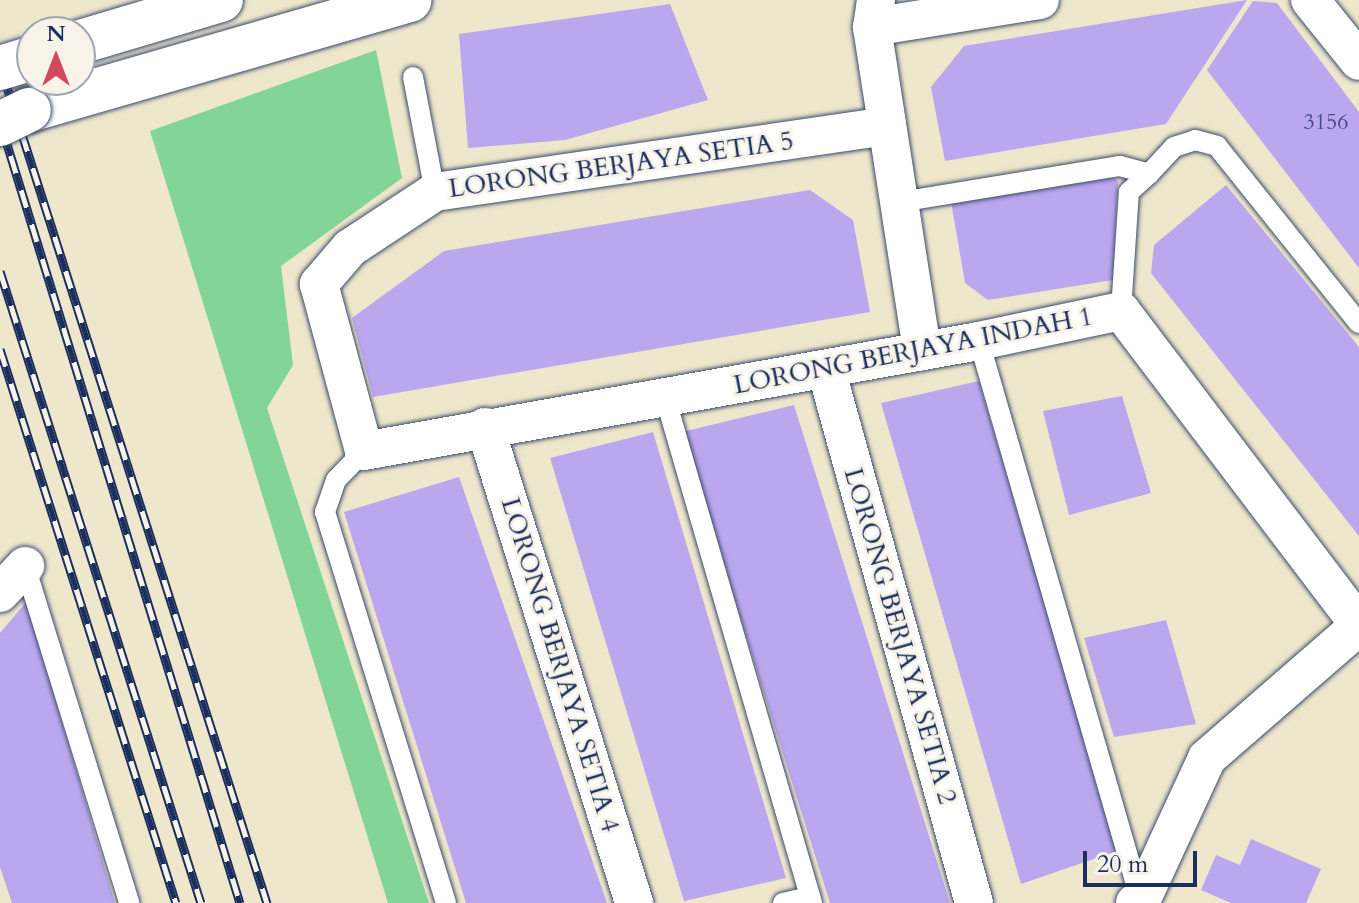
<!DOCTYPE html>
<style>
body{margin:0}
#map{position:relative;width:1359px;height:903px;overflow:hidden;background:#eee7cc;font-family:Cardo,serif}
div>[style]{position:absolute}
.green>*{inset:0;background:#82d597}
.building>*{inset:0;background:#bba7ee}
.roads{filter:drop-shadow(0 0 2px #3b4b6e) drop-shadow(0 0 2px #3b4b6e)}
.lane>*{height:20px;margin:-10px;padding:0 10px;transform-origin:10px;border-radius:10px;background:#fff}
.street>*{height:38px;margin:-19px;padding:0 19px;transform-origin:19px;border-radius:19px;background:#fff}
.primary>*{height:44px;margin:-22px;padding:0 22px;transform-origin:22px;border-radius:22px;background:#fff}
.rail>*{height:9px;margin-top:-4.5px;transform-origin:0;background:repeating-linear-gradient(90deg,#f7f3e8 0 18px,#1b2f5e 0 36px);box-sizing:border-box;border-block:2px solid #1b2f5e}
.bridges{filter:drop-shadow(0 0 2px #3b4b6e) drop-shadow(0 0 2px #3b4b6e)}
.primary-bridge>*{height:44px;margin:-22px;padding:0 22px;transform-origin:22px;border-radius:22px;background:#fff}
span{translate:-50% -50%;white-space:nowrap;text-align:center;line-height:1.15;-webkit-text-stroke:6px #f7f3e8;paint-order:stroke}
.number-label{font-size:22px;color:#434d82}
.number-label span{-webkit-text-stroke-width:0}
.street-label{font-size:26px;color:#1b2f5e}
.north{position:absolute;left:16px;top:16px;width:80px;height:80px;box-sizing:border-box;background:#f7f3e8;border:2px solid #9fa5b1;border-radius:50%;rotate:0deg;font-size:22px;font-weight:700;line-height:32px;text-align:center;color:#1b2f5e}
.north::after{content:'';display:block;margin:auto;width:28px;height:36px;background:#d1495b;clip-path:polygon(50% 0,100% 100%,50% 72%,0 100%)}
.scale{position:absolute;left:1083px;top:851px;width:114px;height:36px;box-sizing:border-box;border:4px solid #1b2f5e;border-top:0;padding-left:10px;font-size:24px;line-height:28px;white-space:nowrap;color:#1b2f5e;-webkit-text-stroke:6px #f7f3e8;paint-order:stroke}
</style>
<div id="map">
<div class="green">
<div style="clip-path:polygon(376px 50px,402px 178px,281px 266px,293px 365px,267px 408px,429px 903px,388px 903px,150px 131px)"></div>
</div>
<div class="building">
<div style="clip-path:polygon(1247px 0,1166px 124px,945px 161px,931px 87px,964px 46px)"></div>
<div style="clip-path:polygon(1253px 1px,1277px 3px,1359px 112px,1359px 268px,1207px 70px)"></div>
<div style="clip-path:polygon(670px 4px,708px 100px,565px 140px,468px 148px,459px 34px)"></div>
<div style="clip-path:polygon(1107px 173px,1118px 181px,1113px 280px,988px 300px,965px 283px,950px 196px)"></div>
<div style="clip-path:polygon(1226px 185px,1359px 347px,1359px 536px,1151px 273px,1154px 245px)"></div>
<div style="clip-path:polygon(810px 190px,853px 220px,870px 312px,373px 397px,352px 318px,444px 251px)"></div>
<div style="clip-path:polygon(979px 381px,1117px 851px,1021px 884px,881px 403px)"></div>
<div style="clip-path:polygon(1122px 396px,1151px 493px,1069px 515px,1043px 411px)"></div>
<div style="clip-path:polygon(794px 405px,950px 903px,830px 903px,682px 432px)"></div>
<div style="clip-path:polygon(653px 432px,786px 878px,684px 901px,550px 458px)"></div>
<div style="clip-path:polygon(459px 477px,607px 903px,466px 903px,344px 512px)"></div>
<div style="clip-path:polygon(27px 601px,115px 903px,12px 903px,0 867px,0 633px)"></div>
<div style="clip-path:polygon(1166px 620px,1196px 724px,1114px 737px,1084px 638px)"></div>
<div style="clip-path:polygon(1251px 839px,1321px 869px,1306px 903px,1231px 903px,1201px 890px,1216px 855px,1240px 865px)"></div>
</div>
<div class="roads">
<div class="lane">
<div style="left:413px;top:77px;width:117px;rotate:79.2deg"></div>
<div style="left:900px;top:202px;width:223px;rotate:-9.3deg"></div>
<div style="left:1120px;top:166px;width:30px;rotate:15deg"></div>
<div style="left:1149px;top:174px;width:37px;rotate:-47deg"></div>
<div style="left:1174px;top:147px;width:22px;rotate:-18deg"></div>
<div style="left:1195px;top:140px;width:23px;rotate:15deg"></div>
<div style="left:1217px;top:146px;width:227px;rotate:51.3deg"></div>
<div style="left:1121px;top:311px;width:119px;rotate:-86.2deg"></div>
<div style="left:1129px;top:192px;width:27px;rotate:-42deg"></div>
<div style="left:979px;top:341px;width:580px;rotate:73.88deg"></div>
<div style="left:665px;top:397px;width:527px;rotate:73.8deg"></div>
<div style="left:364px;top:451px;width:40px;rotate:134deg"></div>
<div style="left:336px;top:480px;width:34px;rotate:109deg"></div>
<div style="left:325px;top:512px;width:409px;rotate:72.8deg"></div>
<div style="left:25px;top:566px;width:353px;rotate:72.8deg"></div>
<div style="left:783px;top:903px;width:28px;rotate:-13deg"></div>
</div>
<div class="street">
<div style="left:876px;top:0;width:27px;rotate:98deg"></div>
<div style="left:872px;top:27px;width:328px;rotate:81.2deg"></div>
<div style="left:1310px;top:0;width:78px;rotate:51.2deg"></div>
<div style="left:872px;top:27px;width:170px;rotate:-9.1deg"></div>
<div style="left:887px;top:126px;width:457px;rotate:171.7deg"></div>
<div style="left:435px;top:192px;width:102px;rotate:146.6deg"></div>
<div style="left:350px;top:248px;width:48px;rotate:130.7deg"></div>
<div style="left:319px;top:284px;width:173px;rotate:74.9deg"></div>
<div style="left:364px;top:451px;width:625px;rotate:-10.14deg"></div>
<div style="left:979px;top:341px;width:145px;rotate:-11.9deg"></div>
<div style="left:1121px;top:311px;width:394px;rotate:52.8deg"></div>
<div style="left:826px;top:369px;width:554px;rotate:74.51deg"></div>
<div style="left:485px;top:427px;width:499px;rotate:72.6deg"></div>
<div style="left:0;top:593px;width:37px;rotate:-47deg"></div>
<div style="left:1135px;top:903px;width:6px;rotate:-18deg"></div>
<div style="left:1141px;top:901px;width:157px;rotate:-65.2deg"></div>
<div style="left:1207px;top:758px;width:201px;rotate:-41deg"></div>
</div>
<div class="primary">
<div style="left:80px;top:42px;width:147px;rotate:-16.6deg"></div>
<div style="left:29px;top:110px;width:396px;rotate:-16.1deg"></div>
</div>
</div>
<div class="rail">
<div style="left:0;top:65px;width:880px;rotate:72.33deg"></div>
<div style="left:0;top:121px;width:818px;rotate:72.94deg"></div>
<div style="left:0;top:271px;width:663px;rotate:72.36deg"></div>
<div style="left:0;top:349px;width:581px;rotate:72.38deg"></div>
</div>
<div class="bridges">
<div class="primary-bridge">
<div style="left:0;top:68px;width:34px;rotate:-17deg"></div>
<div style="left:0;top:124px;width:32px;rotate:-26deg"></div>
</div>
</div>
<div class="number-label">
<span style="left:1326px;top:123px">3156</span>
</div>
<div class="street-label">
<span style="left:621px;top:165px;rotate:-8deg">LORONG BERJAYA SETIA 5</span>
<span style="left:913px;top:351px;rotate:-11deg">LORONG BERJAYA INDAH 1</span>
<span style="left:900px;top:636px;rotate:74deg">LORONG BERJAYA SETIA 2</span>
<span style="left:560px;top:665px;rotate:73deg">LORONG BERJAYA SETIA 4</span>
</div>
<div class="north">N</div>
<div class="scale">20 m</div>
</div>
